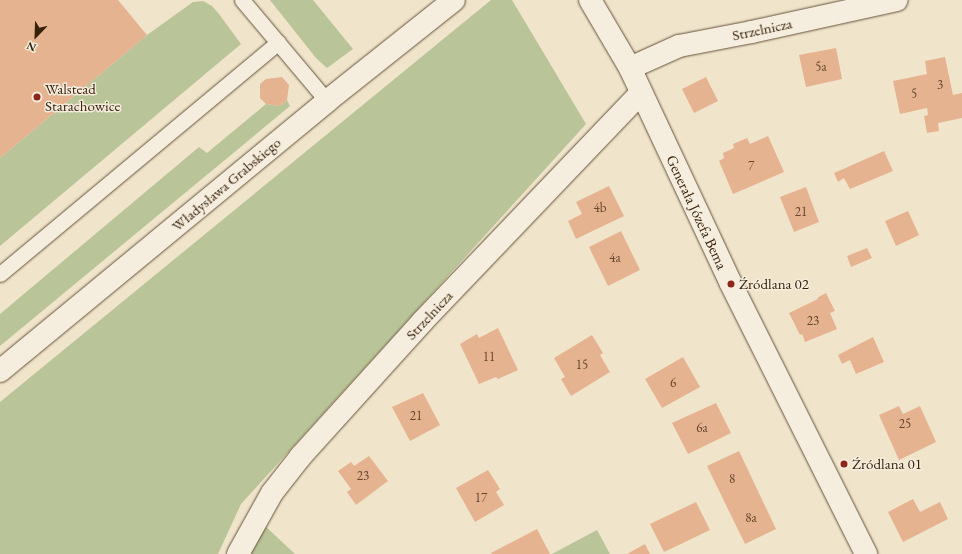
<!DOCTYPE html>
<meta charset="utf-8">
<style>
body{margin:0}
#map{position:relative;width:962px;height:554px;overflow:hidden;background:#f0e4cb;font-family:"EB Garamond",serif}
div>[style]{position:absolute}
.green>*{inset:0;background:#b9c498}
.building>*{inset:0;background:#e6b391}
.roads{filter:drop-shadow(0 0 1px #65523a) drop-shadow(0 0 1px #65523a)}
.service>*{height:15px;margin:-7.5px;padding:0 7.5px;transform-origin:7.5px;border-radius:7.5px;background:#f5eddd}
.minor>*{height:22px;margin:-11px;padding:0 11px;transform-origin:11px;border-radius:11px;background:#f5eddd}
.tertiary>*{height:22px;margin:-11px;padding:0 11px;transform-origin:11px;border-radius:11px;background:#f5eddd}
.dots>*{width:11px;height:11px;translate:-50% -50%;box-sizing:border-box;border:2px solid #f5eddd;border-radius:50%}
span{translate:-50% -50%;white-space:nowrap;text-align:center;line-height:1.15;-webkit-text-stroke:3px #f5eddd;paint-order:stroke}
.number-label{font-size:13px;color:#63462b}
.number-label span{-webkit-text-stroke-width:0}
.street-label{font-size:15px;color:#372109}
.poi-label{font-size:15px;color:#372109}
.left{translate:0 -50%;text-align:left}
.north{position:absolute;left:16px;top:16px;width:40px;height:40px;-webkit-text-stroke:3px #f5eddd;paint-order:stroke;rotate:203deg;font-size:11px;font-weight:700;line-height:16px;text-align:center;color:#372109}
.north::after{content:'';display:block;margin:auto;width:14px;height:18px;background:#372109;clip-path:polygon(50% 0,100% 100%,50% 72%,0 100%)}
</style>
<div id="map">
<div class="green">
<div style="clip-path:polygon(270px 0,313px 0,353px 49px,327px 68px,316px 58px)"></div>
<div style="clip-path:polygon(491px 0,512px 0,586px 124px,241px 504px,218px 554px,0 554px,0 402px)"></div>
<div style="clip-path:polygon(203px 1px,212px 6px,219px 14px,241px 44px,0 246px,0 158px,147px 35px,193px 2px)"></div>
<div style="clip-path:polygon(287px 100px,290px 106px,0 346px,0 314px,199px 147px,207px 153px,266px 104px,280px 106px)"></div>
<div style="clip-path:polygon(264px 525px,295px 554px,251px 554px)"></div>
<div style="clip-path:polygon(597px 530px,610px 554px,552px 554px)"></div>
</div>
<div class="building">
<div style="clip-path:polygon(0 0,118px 0,147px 35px,0 158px)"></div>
<div style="clip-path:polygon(836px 48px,842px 79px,806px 87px,799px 55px)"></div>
<div style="clip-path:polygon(945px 57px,953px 95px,962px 93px,962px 118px,938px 123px,939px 131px,927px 133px,924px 116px,928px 115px,927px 108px,900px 114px,893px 81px,927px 74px,925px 61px)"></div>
<div style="clip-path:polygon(282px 77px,289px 85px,287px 100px,280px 106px,266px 104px,260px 98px,260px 84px,266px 79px)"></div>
<div style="clip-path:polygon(706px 77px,718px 101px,694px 113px,682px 89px)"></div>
<div style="clip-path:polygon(768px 136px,784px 172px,733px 194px,719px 161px,724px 158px,723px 153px,734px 148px,733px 144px,747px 138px,750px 144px)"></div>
<div style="clip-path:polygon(884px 151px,893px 171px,850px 189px,844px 178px,838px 182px,834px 173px)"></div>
<div style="clip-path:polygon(609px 186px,624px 216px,576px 239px,568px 221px,582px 214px,576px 202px)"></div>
<div style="clip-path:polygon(806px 187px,819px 222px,794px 232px,780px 197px)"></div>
<div style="clip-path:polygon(908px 211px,919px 235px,896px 246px,885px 221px)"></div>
<div style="clip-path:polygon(621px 231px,640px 270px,608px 286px,589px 247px)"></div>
<div style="clip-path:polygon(867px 248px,872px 258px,851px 267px,847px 256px)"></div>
<div style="clip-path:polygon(826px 293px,835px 311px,830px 313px,837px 329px,805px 342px,802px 334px,800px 335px,789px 313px,818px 299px,817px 298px)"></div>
<div style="clip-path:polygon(498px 328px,518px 370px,498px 379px,496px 377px,479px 384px,460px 344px,477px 334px,479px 338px)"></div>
<div style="clip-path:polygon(592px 335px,603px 353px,600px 355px,610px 372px,571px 396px,561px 379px,565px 377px,554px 358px)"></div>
<div style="clip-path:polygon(873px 337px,884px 362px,856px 374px,850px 360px,842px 364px,838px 355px)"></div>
<div style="clip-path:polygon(683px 357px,700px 387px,662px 408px,645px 379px)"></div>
<div style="clip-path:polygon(423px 393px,440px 425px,410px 441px,392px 407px)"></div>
<div style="clip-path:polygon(716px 403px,731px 433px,688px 454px,672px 423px)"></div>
<div style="clip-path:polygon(899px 406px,903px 414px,920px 406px,936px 442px,899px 460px,879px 415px)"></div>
<div style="clip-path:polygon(739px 451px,776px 529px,745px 544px,707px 466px)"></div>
<div style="clip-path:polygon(369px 456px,388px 481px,356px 505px,347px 492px,351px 489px,338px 471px,351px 462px,354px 466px)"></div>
<div style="clip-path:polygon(488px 470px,500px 489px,496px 492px,504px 505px,475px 522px,456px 488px)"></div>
<div style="clip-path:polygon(913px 499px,920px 512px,940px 502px,948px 519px,903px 542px,888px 512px)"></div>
<div style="clip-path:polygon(696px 502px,710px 530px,664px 552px,650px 524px)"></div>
<div style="clip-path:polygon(537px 529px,550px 554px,492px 554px,491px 553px)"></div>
<div style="clip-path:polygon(645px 544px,650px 554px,627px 554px)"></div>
</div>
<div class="roads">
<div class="service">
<div style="left:242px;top:0;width:132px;rotate:49.9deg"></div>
<div style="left:0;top:274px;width:362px;rotate:-39.8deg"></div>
</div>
<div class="minor">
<div style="left:590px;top:0;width:79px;rotate:59.5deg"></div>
<div style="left:630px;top:68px;width:238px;rotate:64.9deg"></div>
<div style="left:731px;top:284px;width:302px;rotate:63.4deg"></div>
<div style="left:630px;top:68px;width:54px;rotate:-24.2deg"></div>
<div style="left:679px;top:46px;width:74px;rotate:-10.9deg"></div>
<div style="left:752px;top:32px;width:148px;rotate:-12.4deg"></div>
<div style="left:238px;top:554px;width:70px;rotate:-60.9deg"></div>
<div style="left:272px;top:493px;width:47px;rotate:-51.9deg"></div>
<div style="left:301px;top:456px;width:181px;rotate:-47.9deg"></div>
<div style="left:422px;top:322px;width:317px;rotate:-46.3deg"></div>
</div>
<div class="tertiary">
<div style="left:0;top:371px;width:424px;rotate:-39.5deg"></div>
<div style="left:327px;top:101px;width:162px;rotate:-38.5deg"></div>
</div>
</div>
<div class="dots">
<div style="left:37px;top:97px;background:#8f2418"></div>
<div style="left:731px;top:284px;background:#8f2418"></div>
<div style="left:844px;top:464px;background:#8f2418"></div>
</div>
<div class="number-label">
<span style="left:821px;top:67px">5a</span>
<span style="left:940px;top:85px">3</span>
<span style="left:914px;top:94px">5</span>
<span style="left:751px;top:166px">7</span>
<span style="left:600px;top:208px">4b</span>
<span style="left:801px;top:212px">21</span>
<span style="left:615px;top:258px">4a</span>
<span style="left:813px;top:321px">23</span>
<span style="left:489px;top:357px">11</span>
<span style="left:582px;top:365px">15</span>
<span style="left:673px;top:383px">6</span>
<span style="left:416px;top:416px">21</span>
<span style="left:905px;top:424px">25</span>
<span style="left:702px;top:428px">6a</span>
<span style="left:363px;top:476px">23</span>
<span style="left:732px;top:479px">8</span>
<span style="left:481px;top:498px">17</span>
<span style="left:751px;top:518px">8a</span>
</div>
<div class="street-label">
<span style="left:762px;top:29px;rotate:-12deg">Strzelnicza</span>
<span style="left:226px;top:184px;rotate:-40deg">Władysława Grabskiego</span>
<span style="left:697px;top:212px;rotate:65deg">Generała Józefa Bema</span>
<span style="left:429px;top:315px;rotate:-47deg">Strzelnicza</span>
</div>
<div class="poi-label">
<span class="left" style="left:45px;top:97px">Walstead<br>Starachowice</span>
<span class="left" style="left:739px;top:284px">Źródlana 02</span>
<span class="left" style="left:852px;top:464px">Źródlana 01</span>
</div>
<div class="north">N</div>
</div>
